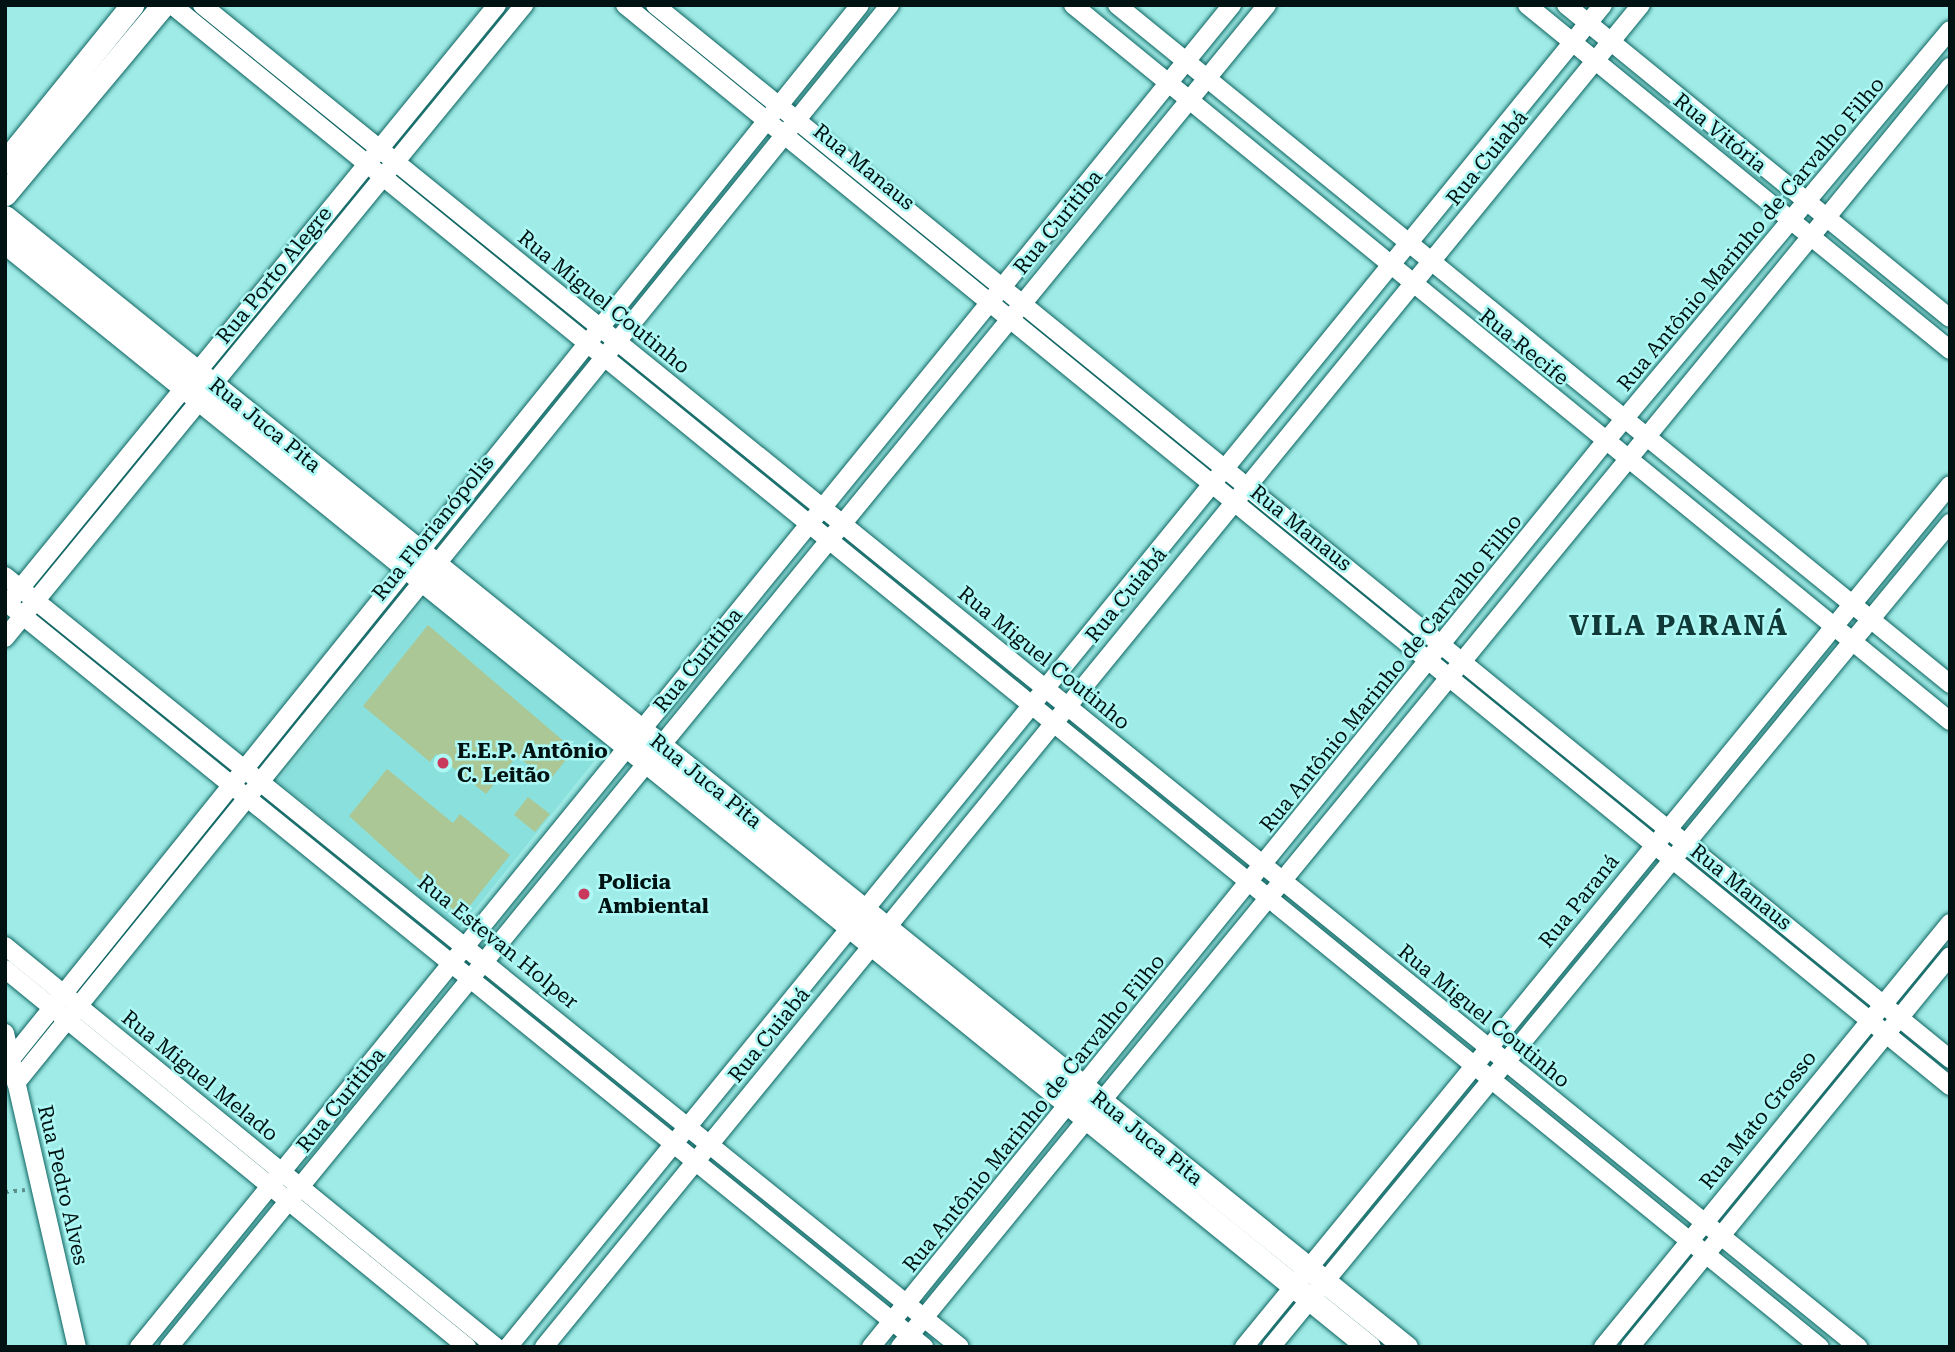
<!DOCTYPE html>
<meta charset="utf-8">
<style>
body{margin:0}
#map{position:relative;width:1955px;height:1352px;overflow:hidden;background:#9febe7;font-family:"Roboto Serif",serif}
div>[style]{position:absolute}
.built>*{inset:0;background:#8ae0dc}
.building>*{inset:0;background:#abc795}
.path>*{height:3.5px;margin-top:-1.75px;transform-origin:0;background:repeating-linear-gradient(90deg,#5b8f8c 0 3.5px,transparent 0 8.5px)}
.roads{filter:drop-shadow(0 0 2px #0e6461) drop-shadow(0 0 2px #0e6461)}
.minor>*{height:18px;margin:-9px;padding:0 9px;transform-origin:9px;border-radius:9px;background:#fff}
.tertiary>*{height:23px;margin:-11.5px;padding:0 11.5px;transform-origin:11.5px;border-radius:11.5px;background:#fff}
.dots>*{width:19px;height:19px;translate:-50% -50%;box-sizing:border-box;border:4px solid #adf8f4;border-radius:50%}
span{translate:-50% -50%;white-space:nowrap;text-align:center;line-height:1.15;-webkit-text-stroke:5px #adf8f4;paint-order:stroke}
.street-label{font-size:21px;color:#001211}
.poi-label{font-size:21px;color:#001211;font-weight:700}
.left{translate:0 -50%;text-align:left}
.district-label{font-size:28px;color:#103937;font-weight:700;letter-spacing:2px}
.frame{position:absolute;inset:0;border:7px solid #001211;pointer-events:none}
</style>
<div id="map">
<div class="built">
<div style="clip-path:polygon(427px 597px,608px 744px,459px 929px,278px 781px)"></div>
</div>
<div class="building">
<div style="clip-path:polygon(428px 625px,574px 750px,549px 781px,517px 756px,486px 794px,436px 754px,430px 762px,363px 706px)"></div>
<div style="clip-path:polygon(387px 769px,453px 823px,460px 814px,510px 855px,461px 917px,349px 816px)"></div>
<div style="clip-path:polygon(528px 797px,550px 814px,535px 832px,514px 815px)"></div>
</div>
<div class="path">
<div style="left:5px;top:1192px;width:20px;rotate:-6deg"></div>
</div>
<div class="roads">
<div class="minor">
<div style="left:172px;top:5px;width:2125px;rotate:39.16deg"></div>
<div style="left:202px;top:5px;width:2132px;rotate:39.02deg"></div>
<div style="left:625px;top:5px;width:1710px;rotate:39.21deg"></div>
<div style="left:655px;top:5px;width:1670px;rotate:39.14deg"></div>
<div style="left:1073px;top:5px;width:1132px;rotate:39.23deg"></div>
<div style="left:1117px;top:5px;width:1075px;rotate:39.18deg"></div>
<div style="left:1527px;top:5px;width:546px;rotate:39.2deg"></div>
<div style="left:1566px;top:5px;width:495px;rotate:39.2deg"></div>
<div style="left:5px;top:576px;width:1227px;rotate:38.91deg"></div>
<div style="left:14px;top:596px;width:763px;rotate:-50.74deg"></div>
<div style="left:7px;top:603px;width:1181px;rotate:39.05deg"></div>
<div style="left:5px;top:638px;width:819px;rotate:-50.65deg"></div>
<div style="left:5px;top:946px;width:634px;rotate:39.24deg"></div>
<div style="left:5px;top:969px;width:597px;rotate:39.29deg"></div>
<div style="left:5px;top:1033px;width:322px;rotate:77.1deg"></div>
<div style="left:11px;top:1059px;width:1353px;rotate:-51.15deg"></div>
<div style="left:16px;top:1083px;width:1388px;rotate:-50.97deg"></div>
<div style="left:139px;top:1347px;width:1731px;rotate:-50.84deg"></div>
<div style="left:169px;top:1347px;width:1734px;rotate:-50.71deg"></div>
<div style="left:508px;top:1347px;width:1732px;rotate:-50.79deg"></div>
<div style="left:544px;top:1347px;width:1733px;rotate:-50.74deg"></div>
<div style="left:871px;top:1347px;width:1165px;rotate:-50.96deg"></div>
<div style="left:1605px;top:442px;width:537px;rotate:-50.06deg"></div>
<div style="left:900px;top:1347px;width:1656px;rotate:-50.64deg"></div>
<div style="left:1244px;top:1347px;width:1114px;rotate:-50.68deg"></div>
<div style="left:1271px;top:1347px;width:1068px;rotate:-50.51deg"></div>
<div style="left:1603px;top:1347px;width:548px;rotate:-50.7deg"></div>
<div style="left:1630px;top:1347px;width:505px;rotate:-50.7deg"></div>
</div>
<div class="tertiary">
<div style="left:5px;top:162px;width:202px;rotate:-51deg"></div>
<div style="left:5px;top:194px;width:246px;rotate:-50.1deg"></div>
<div style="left:5px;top:217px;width:1800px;rotate:38.89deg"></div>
<div style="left:5px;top:242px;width:1755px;rotate:39.01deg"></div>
</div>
</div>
<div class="dots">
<div style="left:443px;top:763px;background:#c9395b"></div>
<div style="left:584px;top:894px;background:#c9395b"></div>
</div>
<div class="street-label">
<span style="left:1720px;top:133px;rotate:39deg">Rua Vitória</span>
<span style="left:1487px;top:158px;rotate:-51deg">Rua Cuiabá</span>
<span style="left:864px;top:167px;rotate:39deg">Rua Manaus</span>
<span style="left:1058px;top:222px;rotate:-51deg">Rua Curitiba</span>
<span style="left:1751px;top:234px;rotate:-50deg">Rua Antônio Marinho de Carvalho Filho</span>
<span style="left:274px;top:275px;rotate:-51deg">Rua Porto Alegre</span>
<span style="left:604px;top:302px;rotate:39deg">Rua Miguel Coutinho</span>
<span style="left:1524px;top:347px;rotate:39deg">Rua Recife</span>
<span style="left:265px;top:425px;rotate:39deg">Rua Juca Pita</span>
<span style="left:433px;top:528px;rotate:-51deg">Rua Florianópolis</span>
<span style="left:1301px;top:528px;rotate:39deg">Rua Manaus</span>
<span style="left:1126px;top:595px;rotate:-51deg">Rua Cuiabá</span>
<span style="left:1044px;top:658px;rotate:39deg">Rua Miguel Coutinho</span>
<span style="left:698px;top:660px;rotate:-51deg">Rua Curitiba</span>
<span style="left:1391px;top:673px;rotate:-51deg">Rua Antônio Marinho de Carvalho Filho</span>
<span style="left:706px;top:781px;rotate:39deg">Rua Juca Pita</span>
<span style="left:1741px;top:887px;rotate:39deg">Rua Manaus</span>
<span style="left:1579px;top:901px;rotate:-51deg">Rua Paraná</span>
<span style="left:498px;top:942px;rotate:39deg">Rua Estevan Holper</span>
<span style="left:1484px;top:1016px;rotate:39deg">Rua Miguel Coutinho</span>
<span style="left:769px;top:1035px;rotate:-51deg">Rua Cuiabá</span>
<span style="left:200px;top:1076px;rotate:39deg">Rua Miguel Melado</span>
<span style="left:341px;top:1100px;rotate:-51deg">Rua Curitiba</span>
<span style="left:1034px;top:1113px;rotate:-51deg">Rua Antônio Marinho de Carvalho Filho</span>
<span style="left:1758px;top:1120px;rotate:-51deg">Rua Mato Grosso</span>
<span style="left:1147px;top:1138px;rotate:39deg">Rua Juca Pita</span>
<span style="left:63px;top:1185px;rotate:77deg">Rua Pedro Alves</span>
</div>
<div class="poi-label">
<span class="left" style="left:457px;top:763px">E.E.P. Antônio<br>C. Leitão</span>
<span class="left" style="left:598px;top:894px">Policia<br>Ambiental</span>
</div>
<div class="district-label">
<span style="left:1679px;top:626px">VILA PARANÁ</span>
</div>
<div class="frame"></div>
</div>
